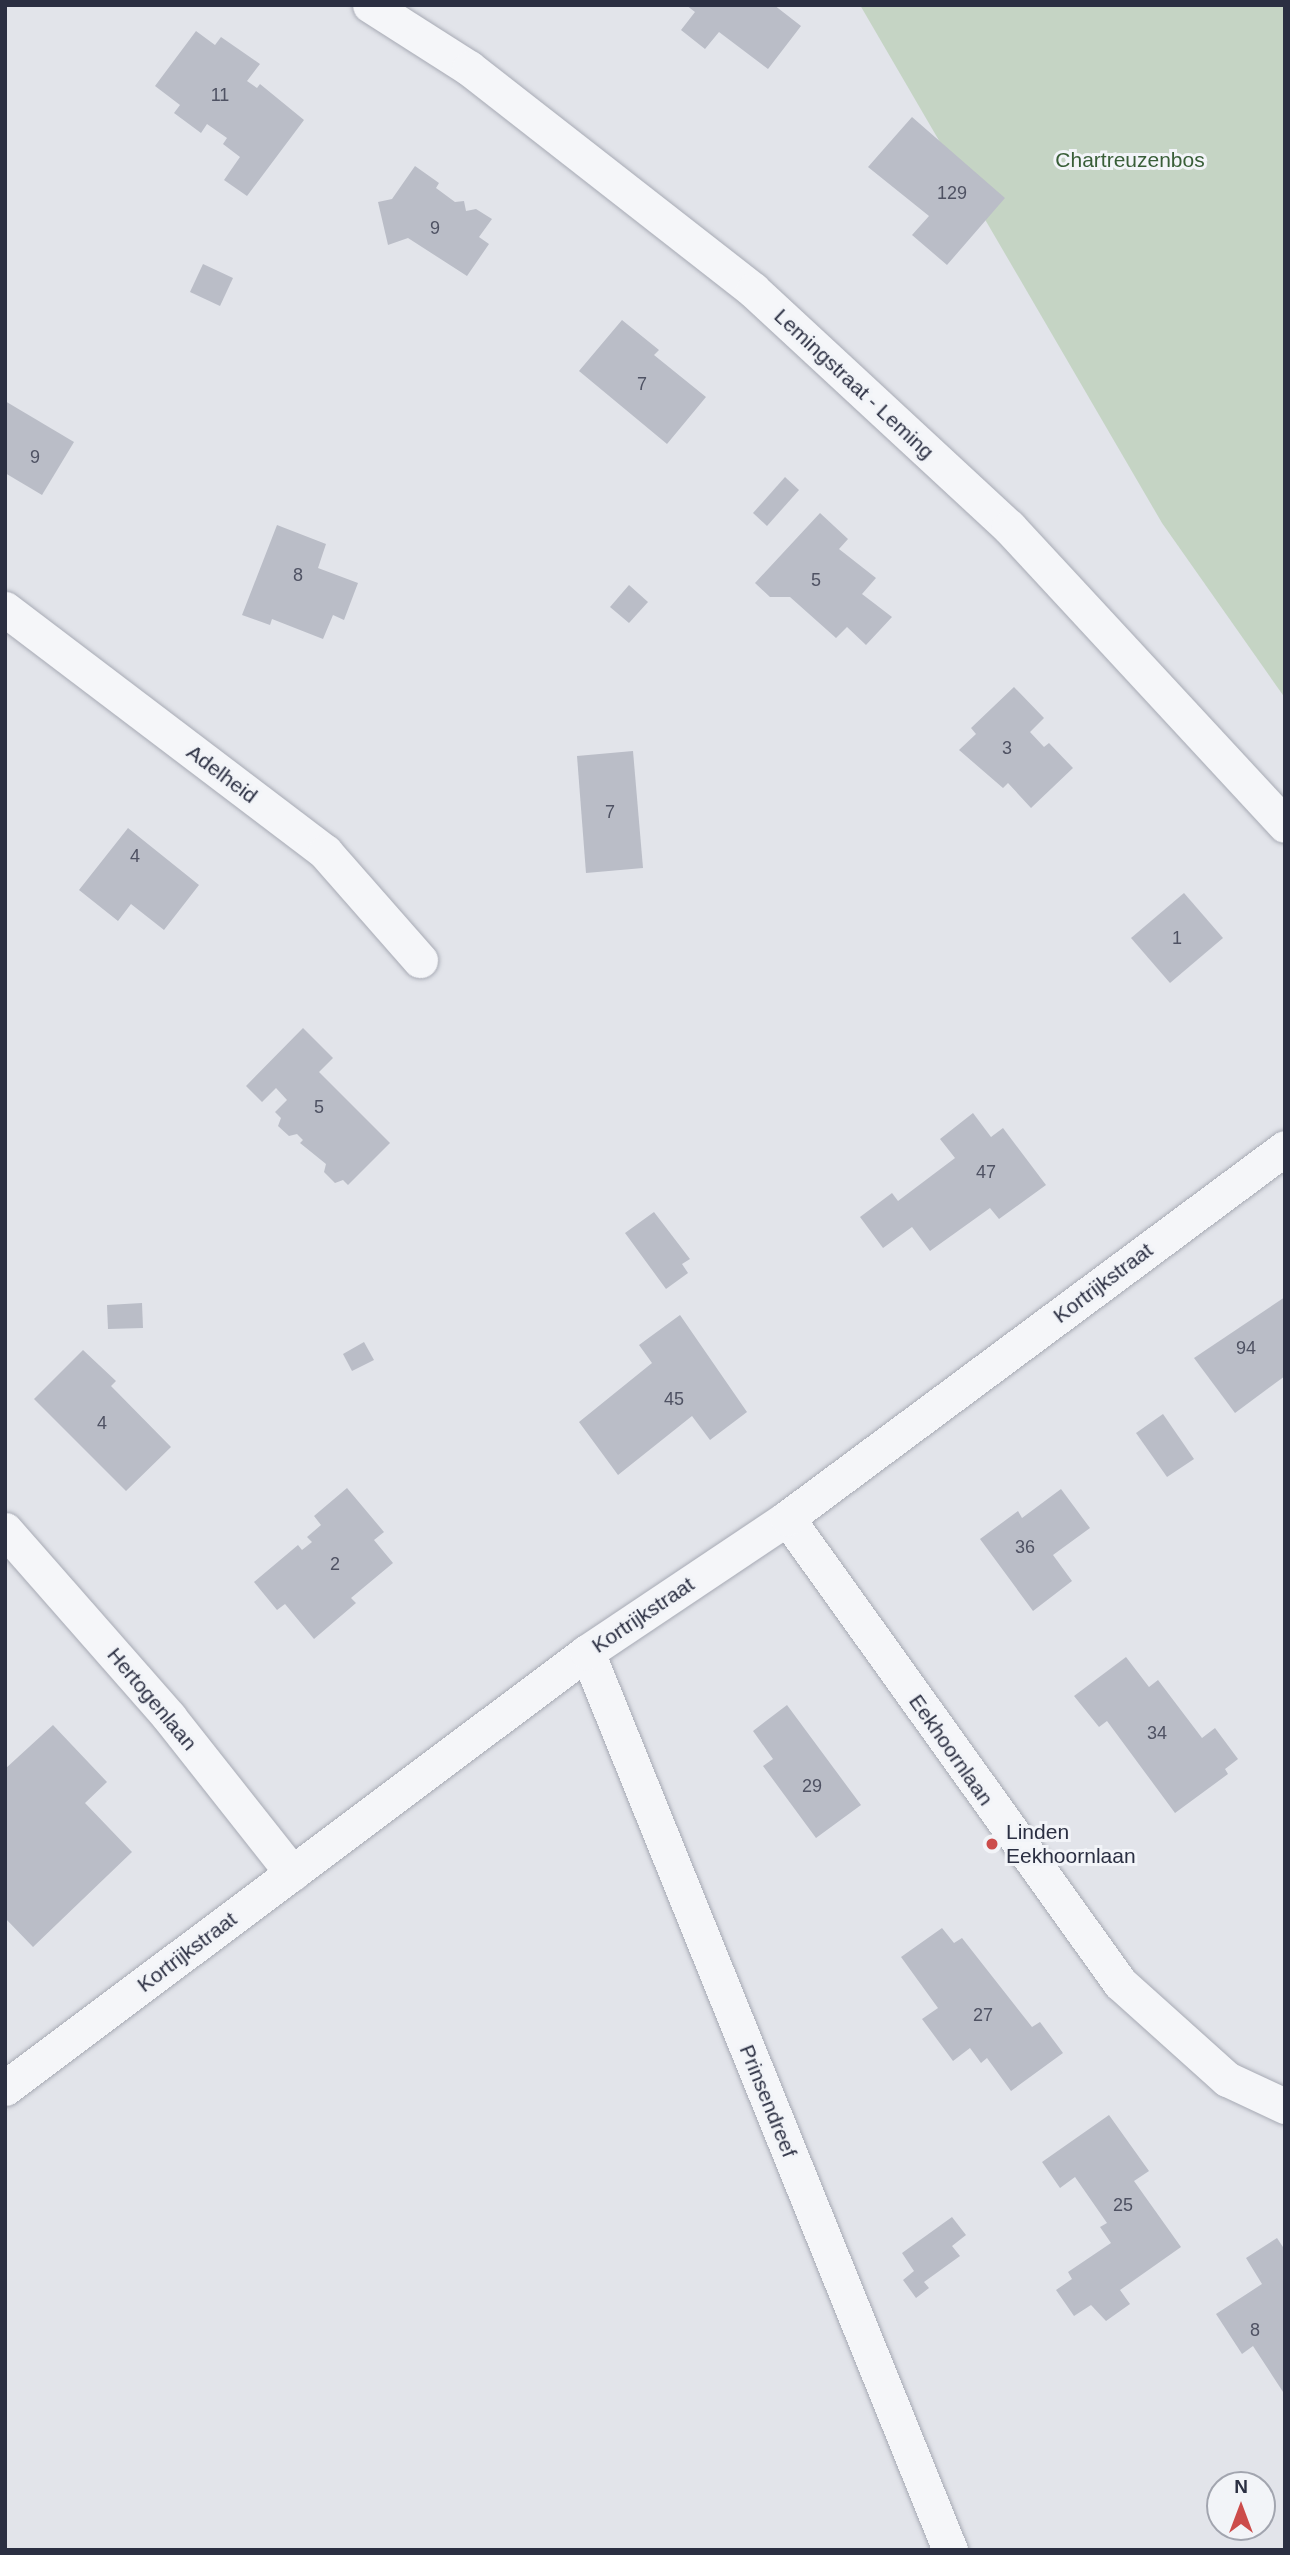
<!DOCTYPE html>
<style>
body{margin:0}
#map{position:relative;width:1290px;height:2555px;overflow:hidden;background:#e2e4ea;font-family:Arial,sans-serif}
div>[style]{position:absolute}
.green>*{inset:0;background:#c5d4c4}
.building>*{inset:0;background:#babdc7}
.roads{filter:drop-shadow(0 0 2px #a7aab4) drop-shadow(0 0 2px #a7aab4)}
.street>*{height:35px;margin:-17.5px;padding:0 17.5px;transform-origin:17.5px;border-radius:17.5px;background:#f5f6f9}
.dots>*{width:19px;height:19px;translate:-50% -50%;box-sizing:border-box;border:4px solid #f2f4f8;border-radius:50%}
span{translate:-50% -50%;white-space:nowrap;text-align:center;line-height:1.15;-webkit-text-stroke:6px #f2f4f8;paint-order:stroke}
.number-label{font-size:18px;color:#4f5263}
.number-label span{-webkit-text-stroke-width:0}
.park-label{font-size:21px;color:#395e38}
.street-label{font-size:21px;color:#2b2f42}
.poi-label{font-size:21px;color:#2b2f42}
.left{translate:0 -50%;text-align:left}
.frame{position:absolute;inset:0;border:7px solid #2b2f42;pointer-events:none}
.north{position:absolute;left:1206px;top:2471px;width:70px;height:70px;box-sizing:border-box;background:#f2f4f8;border:2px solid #a2a5af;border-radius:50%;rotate:0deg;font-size:19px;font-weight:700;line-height:28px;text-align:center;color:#2b2f42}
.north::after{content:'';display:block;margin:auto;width:24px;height:32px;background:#cc4c4b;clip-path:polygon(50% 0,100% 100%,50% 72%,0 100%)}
</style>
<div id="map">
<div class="green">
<div style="clip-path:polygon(860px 5px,1285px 5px,1285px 698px,1162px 523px)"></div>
</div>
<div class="building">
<div style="clip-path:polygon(686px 5px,774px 5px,801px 26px,768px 69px,719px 32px,705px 49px,681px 30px,695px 12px)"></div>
<div style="clip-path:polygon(196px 31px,215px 45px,221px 37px,260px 64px,247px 81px,257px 88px,260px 84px,304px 120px,247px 196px,224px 180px,240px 157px,223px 144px,227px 138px,207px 124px,201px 133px,174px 113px,180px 105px,155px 86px)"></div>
<div style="clip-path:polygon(912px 117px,1005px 198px,947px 265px,912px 235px,929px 216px,868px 167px)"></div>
<div style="clip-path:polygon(415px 166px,439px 183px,436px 188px,455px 202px,464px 201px,466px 211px,476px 209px,492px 219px,479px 237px,489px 244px,467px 276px,408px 238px,388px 245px,378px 202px,392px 199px)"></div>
<div style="clip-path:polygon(203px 264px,233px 278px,220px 306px,190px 292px)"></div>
<div style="clip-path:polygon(622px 320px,659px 350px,654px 355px,706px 397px,667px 444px,579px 371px)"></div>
<div style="clip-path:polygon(5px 401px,74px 442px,42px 495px,5px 473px)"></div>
<div style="clip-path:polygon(785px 477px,799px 490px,767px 526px,753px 513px)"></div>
<div style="clip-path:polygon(820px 513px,848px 539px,839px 549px,876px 578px,862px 594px,892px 617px,866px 645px,847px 627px,836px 638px,790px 597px,770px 597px,755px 583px)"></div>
<div style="clip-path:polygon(277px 525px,326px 544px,318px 568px,358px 583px,344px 620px,333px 615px,323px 639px,272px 619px,270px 625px,242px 615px)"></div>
<div style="clip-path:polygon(629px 585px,648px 602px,629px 623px,610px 607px)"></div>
<div style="clip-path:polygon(1014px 687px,1044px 718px,1030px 732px,1044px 747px,1049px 743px,1073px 768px,1031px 808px,1008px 783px,1003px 788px,959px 750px,976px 734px,971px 728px)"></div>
<div style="clip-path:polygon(633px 751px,643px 868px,586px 873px,577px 756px)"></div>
<div style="clip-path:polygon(128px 828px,199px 885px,164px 930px,131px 904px,118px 921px,79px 890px)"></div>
<div style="clip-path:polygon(1184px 893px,1223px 938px,1170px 983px,1131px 938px)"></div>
<div style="clip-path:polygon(303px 1028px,333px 1058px,319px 1072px,390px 1143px,348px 1185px,343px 1180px,335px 1183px,324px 1172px,326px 1164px,300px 1143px,303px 1140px,297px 1134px,289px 1136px,278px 1126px,281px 1118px,275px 1112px,287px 1100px,276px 1088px,262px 1102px,246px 1086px)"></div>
<div style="clip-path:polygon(973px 1113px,991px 1137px,1003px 1128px,1046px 1185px,999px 1219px,990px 1208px,930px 1251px,912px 1227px,883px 1248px,860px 1217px,892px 1193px,898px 1201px,955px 1158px,940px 1139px)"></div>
<div style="clip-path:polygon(654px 1212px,690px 1259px,682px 1264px,688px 1273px,666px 1289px,625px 1233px)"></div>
<div style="clip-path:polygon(1285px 1297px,1285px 1376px,1235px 1413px,1194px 1358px)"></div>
<div style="clip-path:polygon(142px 1303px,143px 1328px,108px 1329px,107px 1305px)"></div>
<div style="clip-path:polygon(680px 1315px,747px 1412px,710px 1440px,692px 1416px,618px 1475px,579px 1422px,652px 1363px,639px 1345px)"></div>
<div style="clip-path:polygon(364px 1342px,374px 1360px,352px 1371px,343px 1354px)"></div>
<div style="clip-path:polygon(83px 1350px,116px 1381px,111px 1386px,171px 1447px,126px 1491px,34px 1399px)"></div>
<div style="clip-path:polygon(1163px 1414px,1194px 1459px,1167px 1477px,1136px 1433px)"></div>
<div style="clip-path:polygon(347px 1488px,384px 1532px,374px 1540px,393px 1563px,351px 1598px,356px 1603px,314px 1639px,285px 1604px,277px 1610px,254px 1582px,298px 1545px,302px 1550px,312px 1542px,307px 1537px,321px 1525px,314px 1516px)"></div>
<div style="clip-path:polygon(1061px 1489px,1090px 1528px,1053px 1555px,1072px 1581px,1033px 1611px,980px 1539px,1018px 1511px,1022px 1518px)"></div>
<div style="clip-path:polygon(1126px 1657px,1149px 1687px,1158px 1680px,1202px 1738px,1215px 1728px,1238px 1759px,1225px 1769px,1228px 1774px,1175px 1813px,1107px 1721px,1099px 1727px,1074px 1696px)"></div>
<div style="clip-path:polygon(787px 1705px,861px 1805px,816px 1838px,763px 1766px,773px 1759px,753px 1731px)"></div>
<div style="clip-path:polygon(53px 1725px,107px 1782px,85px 1803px,132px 1852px,33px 1947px,5px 1918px,5px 1769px)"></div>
<div style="clip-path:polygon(942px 1928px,954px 1943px,962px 1938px,1032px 2027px,1040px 2022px,1063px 2053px,1011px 2091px,987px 2058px,981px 2063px,970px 2048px,953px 2061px,922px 2019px,938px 2008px,901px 1957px)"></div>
<div style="clip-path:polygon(1109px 2115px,1149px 2171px,1134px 2181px,1181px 2247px,1120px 2290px,1130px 2304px,1106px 2321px,1091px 2305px,1074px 2316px,1056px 2290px,1072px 2279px,1068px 2272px,1111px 2243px,1100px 2227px,1107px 2223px,1075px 2177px,1060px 2188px,1042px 2162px)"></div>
<div style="clip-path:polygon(952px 2217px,966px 2235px,952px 2246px,960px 2256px,924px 2282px,929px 2288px,916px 2298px,903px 2280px,914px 2271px,902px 2253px)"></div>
<div style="clip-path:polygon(1277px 2238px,1285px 2250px,1285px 2395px,1253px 2346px,1242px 2354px,1216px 2314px,1262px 2284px,1246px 2258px)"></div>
</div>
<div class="roads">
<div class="street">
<div style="left:370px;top:5px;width:117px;rotate:32.5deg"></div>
<div style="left:469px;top:68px;width:360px;rotate:38deg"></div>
<div style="left:753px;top:290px;width:349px;rotate:42.8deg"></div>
<div style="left:1009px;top:527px;width:406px;rotate:47.2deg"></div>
<div style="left:5px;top:609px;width:402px;rotate:37.2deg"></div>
<div style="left:325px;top:852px;width:144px;rotate:48.7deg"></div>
<div style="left:787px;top:1518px;width:572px;rotate:54.39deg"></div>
<div style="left:1120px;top:1983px;width:144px;rotate:41.9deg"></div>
<div style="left:1227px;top:2079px;width:64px;rotate:25deg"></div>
<div style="left:5px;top:1530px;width:249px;rotate:48.7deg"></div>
<div style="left:169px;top:1717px;width:199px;rotate:51.7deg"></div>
<div style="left:587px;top:1652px;width:969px;rotate:67.99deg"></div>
<div style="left:5px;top:2088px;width:727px;rotate:-36.84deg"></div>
<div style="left:587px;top:1652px;width:241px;rotate:-33.8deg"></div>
<div style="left:787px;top:1518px;width:620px;rotate:-36.61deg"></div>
</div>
</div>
<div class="dots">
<div style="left:992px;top:1844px;background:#cc4c4b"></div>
</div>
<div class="number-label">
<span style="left:220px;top:95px">11</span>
<span style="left:952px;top:193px">129</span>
<span style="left:435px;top:228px">9</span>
<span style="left:642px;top:384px">7</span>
<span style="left:35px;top:457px">9</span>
<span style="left:298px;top:575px">8</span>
<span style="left:816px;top:580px">5</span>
<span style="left:1007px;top:748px">3</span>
<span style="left:610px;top:812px">7</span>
<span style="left:135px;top:856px">4</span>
<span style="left:1177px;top:938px">1</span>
<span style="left:319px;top:1107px">5</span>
<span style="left:986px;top:1172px">47</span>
<span style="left:1246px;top:1348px">94</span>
<span style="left:674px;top:1399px">45</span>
<span style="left:102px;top:1423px">4</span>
<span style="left:1025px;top:1547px">36</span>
<span style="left:335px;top:1564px">2</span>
<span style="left:1157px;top:1733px">34</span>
<span style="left:812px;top:1786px">29</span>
<span style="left:983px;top:2015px">27</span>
<span style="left:1123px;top:2205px">25</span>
<span style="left:1255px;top:2330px">8</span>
</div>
<div class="park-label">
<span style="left:1130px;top:160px">Chartreuzenbos</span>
</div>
<div class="street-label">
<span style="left:854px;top:384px;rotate:43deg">Lemingstraat - Leming</span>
<span style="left:222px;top:774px;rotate:37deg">Adelheid</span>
<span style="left:1103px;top:1283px;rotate:-37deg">Kortrijkstraat</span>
<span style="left:643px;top:1615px;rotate:-34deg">Kortrijkstraat</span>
<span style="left:152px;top:1699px;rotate:50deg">Hertogenlaan</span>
<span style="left:951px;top:1750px;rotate:55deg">Eekhoornlaan</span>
<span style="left:187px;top:1952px;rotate:-37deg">Kortrijkstraat</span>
<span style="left:768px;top:2101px;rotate:68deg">Prinsendreef</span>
</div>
<div class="poi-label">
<span class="left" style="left:1006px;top:1844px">Linden<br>Eekhoornlaan</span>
</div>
<div class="frame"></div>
<div class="north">N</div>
</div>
